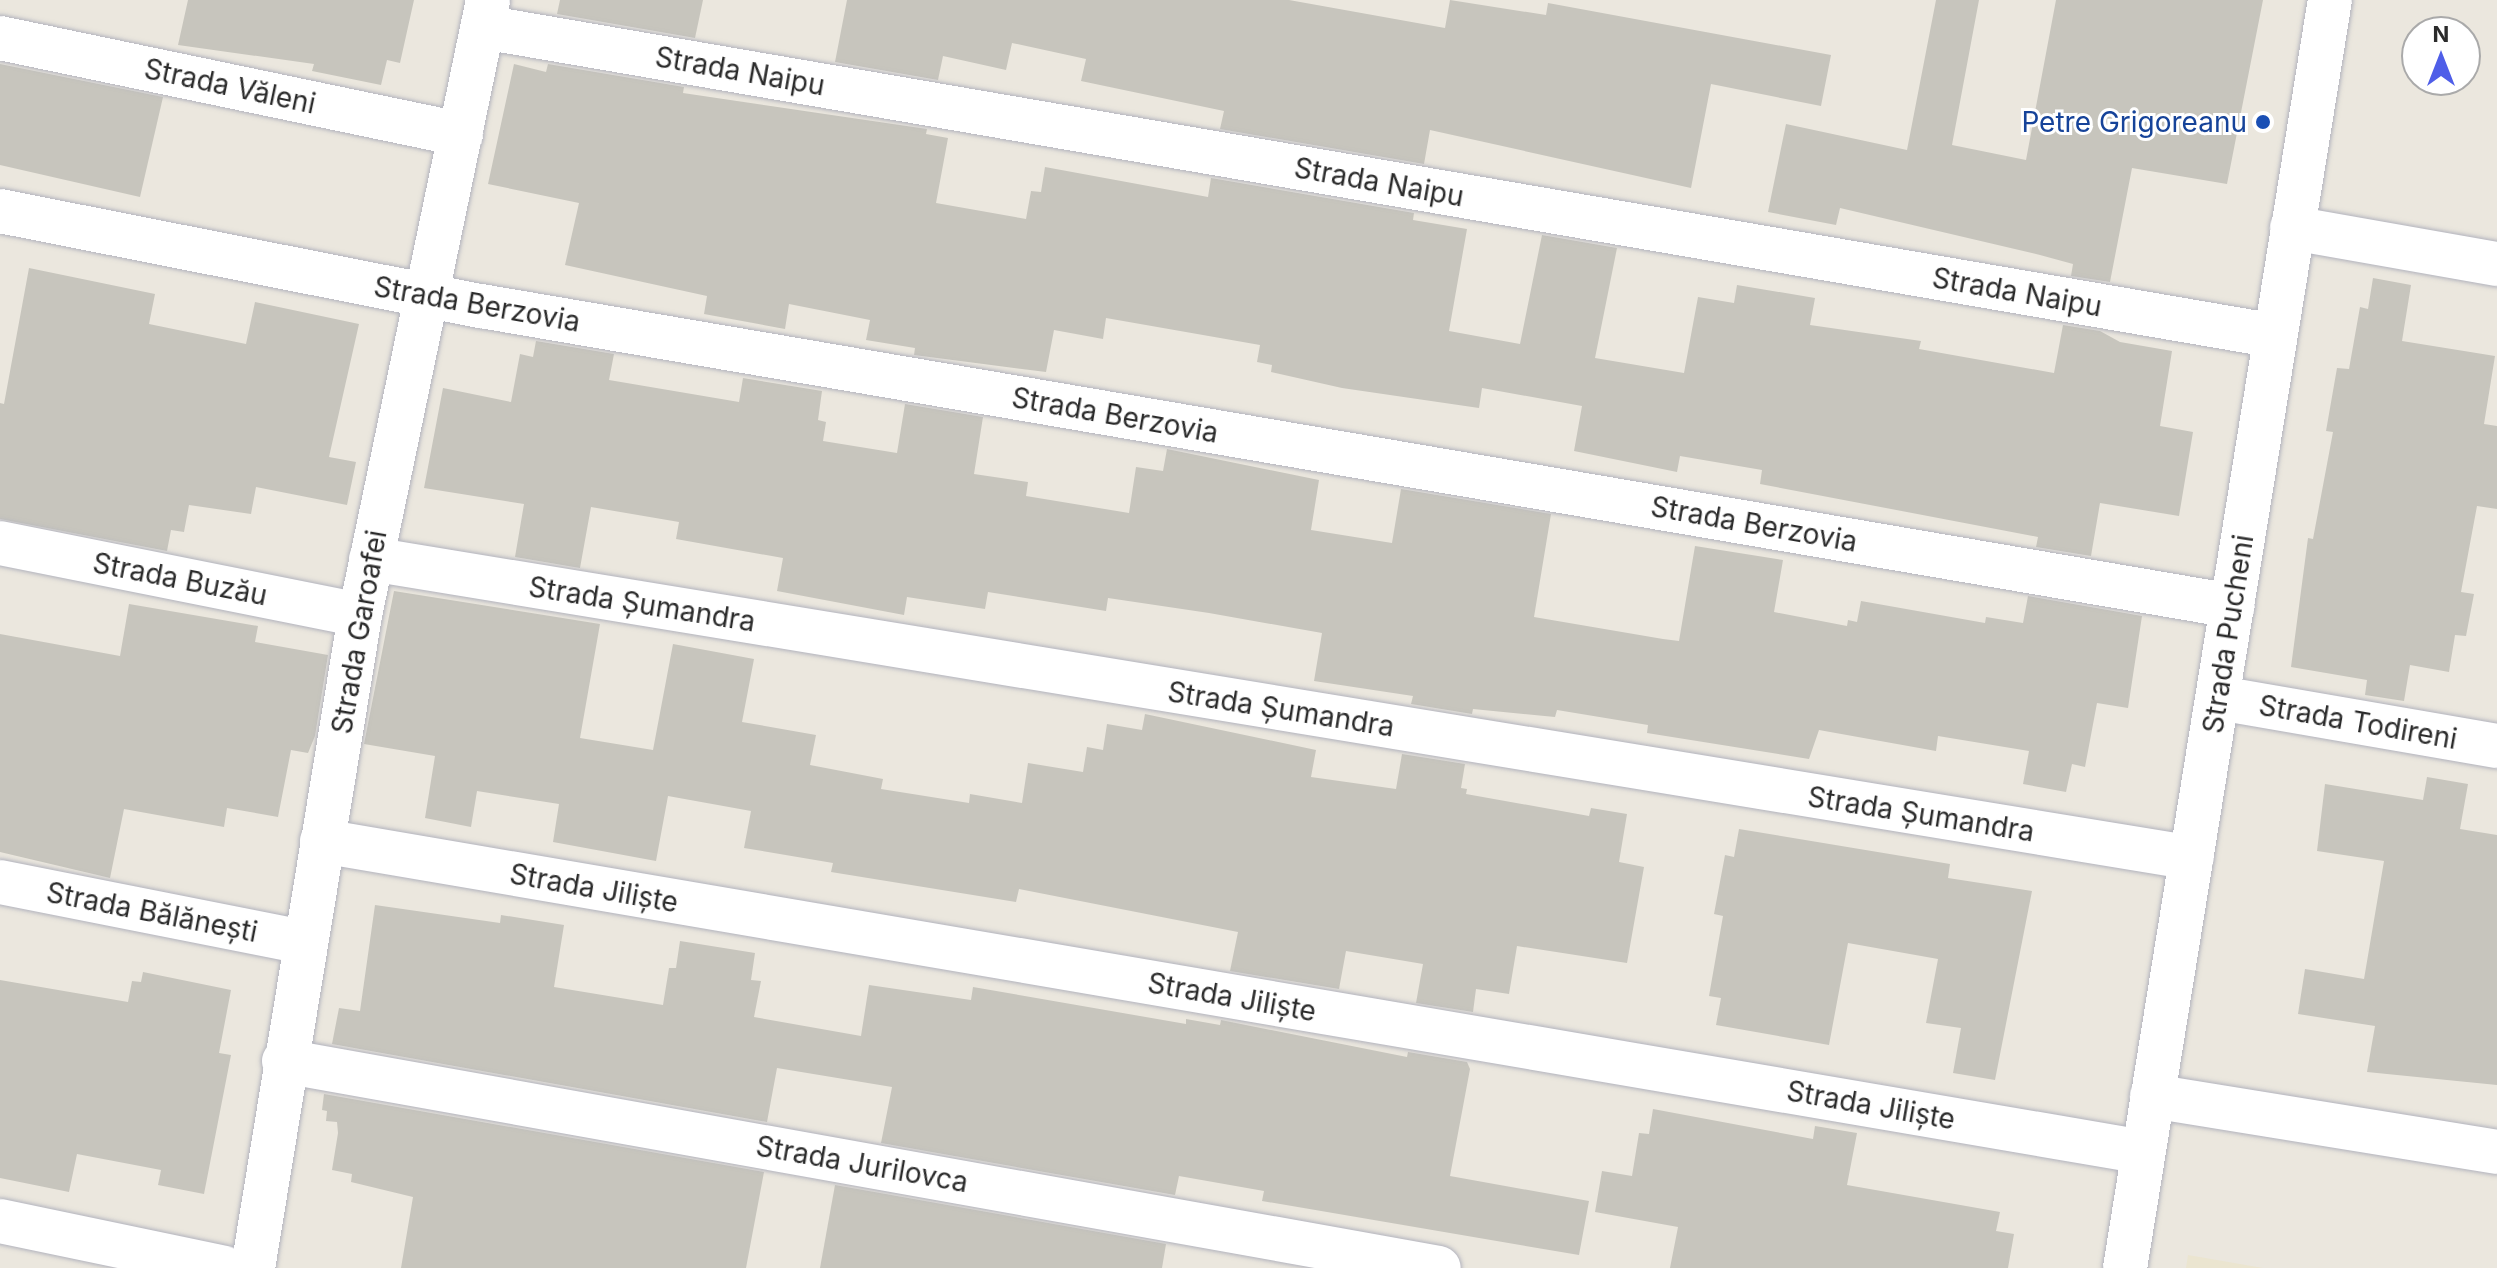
<!DOCTYPE html>
<meta charset="utf-8">
<style>
body{margin:0}
#map{position:relative;width:2497px;height:1268px;overflow:hidden;background:#ebe7de;font-family:Inter,sans-serif}
div>[style]{position:absolute}
.education>*{inset:0;background:#ebe5d0}
.building>*{inset:0;background:#c7c5bd}
.roads{filter:drop-shadow(0 0 2px #b2b3bd) drop-shadow(0 0 2px #b2b3bd)}
.minor>*{height:44px;margin:-22px;padding:0 22px;transform-origin:22px;border-radius:22px;background:#fff}
.dots>*{width:22px;height:22px;translate:-50% -50%;box-sizing:border-box;border:4px solid #fff;border-radius:50%}
span{translate:-50% -50%;white-space:nowrap;text-align:center;line-height:1.15;-webkit-text-stroke:6px #fff;paint-order:stroke}
.street-label{font-size:28px;color:#2b2b2b}
.transit-label{font-size:28px;color:#164399}
.right{translate:-100% -50%;text-align:right}
.north{position:absolute;left:2401px;top:16px;width:80px;height:80px;box-sizing:border-box;background:#fff;border:2px solid #aaa;border-radius:50%;rotate:0deg;font-size:22px;font-weight:700;line-height:32px;text-align:center;color:#2b2b2b}
.north::after{content:'';display:block;margin:auto;width:28px;height:36px;background:#4f5ee8;clip-path:polygon(50% 0,100% 100%,50% 72%,0 100%)}
</style>
<div id="map">
<div class="education">
<div style="clip-path:polygon(2188px 1255px,2263px 1268px,2186px 1268px)"></div>
</div>
<div class="building">
<div style="clip-path:polygon(188px 0,414px 0,400px 63px,387px 60px,381px 85px,312px 71px,314px 64px,178px 45px)"></div>
<div style="clip-path:polygon(560px 0,703px 0,695px 38px,557px 14px)"></div>
<div style="clip-path:polygon(847px 0,1289px 0,1445px 28px,1450px 0,1546px 15px,1548px 3px,1831px 55px,1821px 106px,1711px 84px,1691px 188px,1430px 130px,1424px 164px,1220px 129px,1224px 111px,1081px 81px,1086px 59px,1012px 43px,1006px 70px,943px 56px,938px 80px,835px 62px)"></div>
<div style="clip-path:polygon(1936px 0,1979px 0,1952px 145px,2026px 160px,2056px 0,2263px 0,2227px 184px,2132px 168px,2110px 282px,2071px 276px,2073px 264px,2040px 255px,1840px 208px,1836px 225px,1768px 212px,1786px 124px,1907px 150px)"></div>
<div style="clip-path:polygon(0 64px,163px 97px,140px 197px,0 165px)"></div>
<div style="clip-path:polygon(514px 64px,546px 72px,548px 64px,684px 87px,683px 93px,927px 129px,926px 134px,948px 138px,936px 203px,1026px 219px,1031px 191px,1041px 192px,1045px 167px,1208px 197px,1211px 178px,1414px 213px,1413px 220px,1467px 229px,1449px 331px,1520px 344px,1542px 235px,1617px 248px,1595px 358px,1684px 373px,1698px 297px,1734px 303px,1737px 285px,1815px 298px,1810px 325px,1921px 341px,1919px 349px,2054px 373px,2063px 325px,2100px 331px,2120px 342px,2172px 351px,2160px 426px,2193px 432px,2179px 516px,2100px 503px,2091px 556px,2036px 547px,2038px 537px,1760px 484px,1762px 470px,1680px 456px,1677px 472px,1574px 451px,1582px 406px,1482px 388px,1479px 408px,1342px 388px,1271px 372px,1272px 365px,1257px 362px,1260px 345px,1106px 318px,1103px 339px,1054px 330px,1046px 372px,914px 355px,915px 348px,866px 340px,870px 320px,789px 304px,785px 329px,704px 314px,707px 296px,565px 265px,579px 203px,488px 184px)"></div>
<div style="clip-path:polygon(29px 268px,155px 294px,149px 324px,246px 344px,255px 302px,359px 324px,329px 457px,356px 462px,347px 505px,256px 487px,251px 514px,189px 505px,184px 532px,171px 530px,167px 551px,0 519px,0 403px,4px 404px)"></div>
<div style="clip-path:polygon(2373px 278px,2411px 285px,2402px 341px,2495px 356px,2484px 424px,2497px 426px,2497px 509px,2477px 506px,2461px 592px,2474px 594px,2466px 636px,2455px 635px,2449px 672px,2410px 665px,2404px 701px,2365px 695px,2367px 680px,2291px 667px,2308px 538px,2313px 539px,2333px 432px,2326px 431px,2337px 368px,2349px 369px,2360px 307px,2368px 309px)"></div>
<div style="clip-path:polygon(536px 341px,614px 354px,609px 380px,739px 402px,743px 378px,822px 391px,818px 420px,826px 422px,823px 441px,897px 453px,905px 404px,983px 417px,974px 474px,1028px 482px,1026px 496px,1129px 513px,1136px 467px,1163px 471px,1167px 449px,1319px 480px,1311px 530px,1392px 543px,1401px 489px,1551px 514px,1534px 617px,1663px 639px,1679px 641px,1695px 546px,1783px 560px,1774px 612px,1847px 626px,1848px 620px,1857px 622px,1861px 601px,1985px 623px,1986px 617px,2023px 623px,2028px 596px,2142px 616px,2128px 708px,2097px 703px,2085px 767px,2072px 764px,2066px 792px,2023px 784px,2029px 751px,1938px 736px,1936px 751px,1819px 730px,1809px 759px,1647px 733px,1648px 725px,1557px 710px,1555px 717px,1473px 709px,1472px 714px,1411px 704px,1413px 696px,1314px 681px,1322px 633px,1209px 613px,1108px 598px,1106px 611px,988px 592px,985px 609px,907px 597px,904px 615px,777px 591px,783px 558px,676px 539px,679px 522px,591px 507px,580px 568px,515px 557px,524px 504px,424px 488px,443px 388px,511px 402px,520px 354px,533px 357px)"></div>
<div style="clip-path:polygon(394px 591px,600px 624px,580px 738px,653px 750px,673px 644px,754px 659px,742px 722px,816px 735px,810px 765px,883px 779px,881px 789px,969px 803px,970px 794px,1022px 803px,1028px 763px,1083px 772px,1087px 747px,1103px 750px,1107px 724px,1142px 730px,1145px 714px,1316px 750px,1311px 777px,1396px 789px,1402px 754px,1465px 764px,1461px 788px,1467px 789px,1466px 794px,1589px 816px,1591px 808px,1627px 814px,1619px 862px,1644px 867px,1627px 963px,1517px 946px,1509px 994px,1476px 989px,1473px 1012px,1416px 1003px,1423px 964px,1346px 951px,1339px 989px,1230px 971px,1238px 932px,1019px 889px,1016px 902px,831px 872px,833px 863px,744px 848px,751px 811px,668px 796px,656px 861px,553px 842px,559px 804px,477px 791px,471px 827px,425px 818px,435px 756px,364px 744px)"></div>
<div style="clip-path:polygon(129px 604px,258px 626px,255px 642px,328px 655px,315px 736px,308px 753px,291px 750px,278px 817px,227px 808px,224px 827px,124px 809px,110px 878px,0 852px,0 634px,120px 656px)"></div>
<div style="clip-path:polygon(2427px 777px,2468px 784px,2460px 829px,2497px 835px,2497px 1085px,2367px 1072px,2375px 1026px,2298px 1014px,2305px 969px,2364px 979px,2384px 861px,2317px 851px,2325px 784px,2423px 800px)"></div>
<div style="clip-path:polygon(1739px 829px,1950px 864px,1948px 878px,2032px 891px,1995px 1080px,1953px 1073px,1961px 1028px,1926px 1023px,1938px 959px,1848px 943px,1829px 1045px,1716px 1025px,1721px 998px,1709px 996px,1723px 916px,1714px 914px,1725px 855px,1734px 857px)"></div>
<div style="clip-path:polygon(375px 905px,500px 923px,501px 915px,564px 925px,554px 987px,663px 1005px,669px 968px,676px 968px,680px 941px,755px 953px,751px 980px,761px 981px,754px 1017px,861px 1036px,869px 985px,971px 1000px,973px 987px,1186px 1024px,1186px 1019px,1220px 1025px,1221px 1020px,1407px 1057px,1408px 1052px,1467px 1062px,1470px 1069px,1450px 1176px,1589px 1201px,1579px 1255px,1262px 1201px,1264px 1191px,1179px 1176px,1175px 1195px,881px 1143px,892px 1087px,777px 1068px,767px 1122px,332px 1044px,339px 1008px,360px 1011px)"></div>
<div style="clip-path:polygon(143px 972px,231px 990px,219px 1053px,231px 1055px,204px 1194px,158px 1185px,161px 1170px,77px 1154px,69px 1192px,0 1178px,0 980px,128px 1002px,132px 981px,141px 982px)"></div>
<div style="clip-path:polygon(324px 1094px,764px 1172px,746px 1268px,401px 1268px,413px 1197px,351px 1182px,352px 1174px,332px 1170px,338px 1133px,337px 1122px,326px 1121px,327px 1111px,322px 1110px)"></div>
<div style="clip-path:polygon(1653px 1109px,1813px 1139px,1815px 1126px,1857px 1133px,1847px 1185px,2000px 1212px,1996px 1231px,2014px 1234px,2008px 1268px,1670px 1268px,1678px 1227px,1595px 1212px,1602px 1171px,1632px 1176px,1639px 1133px,1649px 1134px)"></div>
<div style="clip-path:polygon(835px 1185px,1166px 1244px,1162px 1268px,820px 1268px)"></div>
</div>
<div class="roads">
<div class="minor">
<div style="left:483px;top:27px;width:1818px;rotate:9.78deg"></div>
<div style="left:0;top:38px;width:471px;rotate:11.8deg"></div>
<div style="left:0;top:211px;width:490px;rotate:11.2deg"></div>
<div style="left:481px;top:306px;width:1777px;rotate:9.72deg"></div>
<div style="left:2292px;top:228px;width:208px;rotate:10deg"></div>
<div style="left:0;top:543px;width:367px;rotate:11.3deg"></div>
<div style="left:371px;top:559px;width:1845px;rotate:9.32deg"></div>
<div style="left:2219px;top:698px;width:282px;rotate:9.8deg"></div>
<div style="left:322px;top:841px;width:1847px;rotate:9.69deg"></div>
<div style="left:0;top:882px;width:309px;rotate:11.2deg"></div>
<div style="left:284px;top:1061px;width:1173px;rotate:10.16deg"></div>
<div style="left:2152px;top:1096px;width:350px;rotate:9.2deg"></div>
<div style="left:0;top:1221px;width:229px;rotate:11.8deg"></div>
<div style="left:253px;top:1268px;width:662px;rotate:-80.69deg"></div>
<div style="left:360px;top:615px;width:628px;rotate:-78.24deg"></div>
<div style="left:2125px;top:1268px;width:1284px;rotate:-80.82deg"></div>
</div>
</div>
<div class="dots">
<div style="left:2263px;top:122px;background:#1a4fb4"></div>
</div>
<div class="street-label">
<span style="left:740px;top:71px;rotate:10deg">Strada Naipu</span>
<span style="left:230px;top:86px;rotate:12deg">Strada Văleni</span>
<span style="left:1379px;top:182px;rotate:10deg">Strada Naipu</span>
<span style="left:2017px;top:292px;rotate:10deg">Strada Naipu</span>
<span style="left:477px;top:304px;rotate:10deg">Strada Berzovia</span>
<span style="left:1115px;top:415px;rotate:10deg">Strada Berzovia</span>
<span style="left:1754px;top:524px;rotate:10deg">Strada Berzovia</span>
<span style="left:180px;top:579px;rotate:11deg">Strada Buzău</span>
<span style="left:642px;top:604px;rotate:9deg">Strada Șumandra</span>
<span style="left:359px;top:632px;rotate:-80deg">Strada Garoafei</span>
<span style="left:2228px;top:634px;rotate:-81deg">Strada Pucheni</span>
<span style="left:1281px;top:709px;rotate:9deg">Strada Șumandra</span>
<span style="left:2358px;top:722px;rotate:10deg">Strada Todireni</span>
<span style="left:1921px;top:814px;rotate:9deg">Strada Șumandra</span>
<span style="left:594px;top:888px;rotate:10deg">Strada Jiliște</span>
<span style="left:152px;top:912px;rotate:11deg">Strada Bălănești</span>
<span style="left:1232px;top:997px;rotate:10deg">Strada Jiliște</span>
<span style="left:1871px;top:1105px;rotate:10deg">Strada Jiliște</span>
<span style="left:862px;top:1164px;rotate:10deg">Strada Jurilovca</span>
</div>
<div class="transit-label">
<span class="right" style="left:2247px;top:122px">Petre Grigoreanu</span>
</div>
<div class="north">N</div>
</div>
